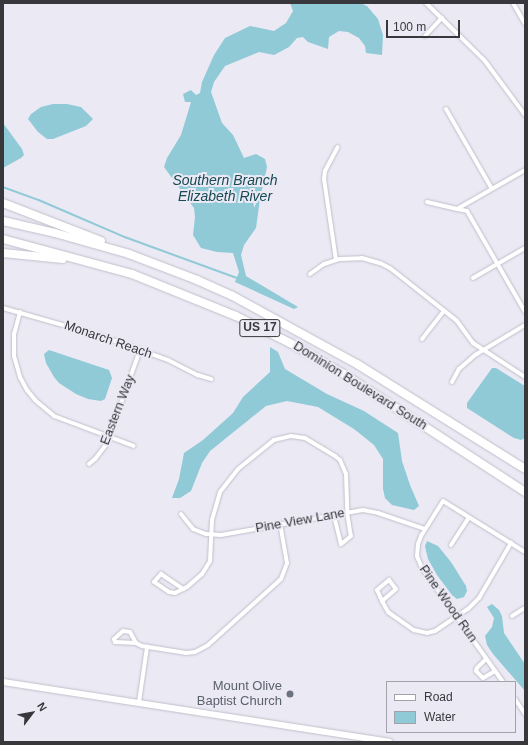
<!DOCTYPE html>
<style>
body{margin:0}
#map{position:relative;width:528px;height:745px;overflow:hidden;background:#eae9f4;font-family:Helvetica,sans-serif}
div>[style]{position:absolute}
.water>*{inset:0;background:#90cad7}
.stream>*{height:1.5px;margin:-0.75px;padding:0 0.75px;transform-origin:0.75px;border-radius:0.75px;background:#90cad7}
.roads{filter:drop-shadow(0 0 1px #c0c0ca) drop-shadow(0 0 1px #c0c0ca)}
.street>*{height:4px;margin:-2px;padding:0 2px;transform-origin:2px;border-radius:2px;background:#fff}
.secondary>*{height:6px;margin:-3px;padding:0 3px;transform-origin:3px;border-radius:3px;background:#fff}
.highway>*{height:8px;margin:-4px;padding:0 4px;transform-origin:4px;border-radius:4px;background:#fff}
.dots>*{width:11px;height:11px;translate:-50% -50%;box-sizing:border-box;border:2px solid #eae9f4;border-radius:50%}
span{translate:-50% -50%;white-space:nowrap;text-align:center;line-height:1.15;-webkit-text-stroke:4px #eae9f4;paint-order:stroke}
.shield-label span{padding:1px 3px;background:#eae9f4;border:1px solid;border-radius:3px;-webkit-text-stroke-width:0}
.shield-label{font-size:12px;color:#38383c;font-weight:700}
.street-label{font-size:13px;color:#38383c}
.worship-label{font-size:13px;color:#5b616d}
.right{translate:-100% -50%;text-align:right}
.water-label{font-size:14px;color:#174a54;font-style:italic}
.frame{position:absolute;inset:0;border:4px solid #38383c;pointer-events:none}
.legend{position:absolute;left:386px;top:681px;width:130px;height:52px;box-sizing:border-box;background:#eae9f4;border:1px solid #a3a2aa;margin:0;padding:5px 7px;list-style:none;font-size:12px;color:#38383c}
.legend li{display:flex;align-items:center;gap:8px;height:20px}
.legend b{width:20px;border:1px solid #a3a2aa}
.north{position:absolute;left:12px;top:693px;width:40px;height:40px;-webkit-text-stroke:3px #eae9f4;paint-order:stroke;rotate:58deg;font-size:11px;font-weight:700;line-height:16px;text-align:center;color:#38383c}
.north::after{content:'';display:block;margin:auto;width:14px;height:18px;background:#38383c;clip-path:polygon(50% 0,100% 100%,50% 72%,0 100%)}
.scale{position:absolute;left:386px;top:20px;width:74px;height:18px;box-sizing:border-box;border:2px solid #38383c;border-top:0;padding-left:5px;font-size:12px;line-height:14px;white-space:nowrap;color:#38383c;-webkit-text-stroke:3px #eae9f4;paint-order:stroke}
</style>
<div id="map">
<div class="water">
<div style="clip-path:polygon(290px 3px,360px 3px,367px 6px,378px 19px,383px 35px,382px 55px,366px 53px,365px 46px,359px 38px,348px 32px,339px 31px,329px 37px,328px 49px,308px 42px,303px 37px,297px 38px,289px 47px,274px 55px,259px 52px,225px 66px,214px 82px,211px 92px,222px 123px,233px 135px,244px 158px,256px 154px,265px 159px,267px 167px,260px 199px,256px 228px,244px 245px,241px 255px,246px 276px,298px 307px,294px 309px,235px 282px,239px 272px,233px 253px,217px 252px,201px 248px,193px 235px,195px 217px,194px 208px,164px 167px,167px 158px,181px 135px,191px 102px,185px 102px,183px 94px,191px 90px,196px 95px,200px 93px,202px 82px,214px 55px,225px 38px,250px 26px,274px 31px,286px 23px,293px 11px)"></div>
<div style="clip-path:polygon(53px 104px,67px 104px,81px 107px,93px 119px,86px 126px,53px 139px,47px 139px,38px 132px,28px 119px,31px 114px,41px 107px)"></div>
<div style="clip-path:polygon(3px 123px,22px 149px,24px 155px,21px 158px,3px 168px)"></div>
<div style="clip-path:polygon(270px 347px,278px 352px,285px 369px,327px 394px,364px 411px,398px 433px,402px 461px,410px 485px,419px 506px,414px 510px,392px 505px,385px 498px,383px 489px,383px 459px,374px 445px,354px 429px,318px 407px,287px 401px,266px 406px,210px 451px,202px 463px,191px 491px,180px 498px,172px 498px,179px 479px,184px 453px,203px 440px,233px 413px,243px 397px,270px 372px)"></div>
<div style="clip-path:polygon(49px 350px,109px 370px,112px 378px,105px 399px,101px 401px,88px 399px,76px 394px,59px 383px,54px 377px,46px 363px,44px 354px)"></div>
<div style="clip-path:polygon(492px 368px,496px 368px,525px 386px,525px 438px,521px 440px,514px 438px,467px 408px,467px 403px)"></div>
<div style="clip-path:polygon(427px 541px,438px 546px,451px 562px,466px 586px,467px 591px,464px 597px,457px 599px,452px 595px,437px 575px,428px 559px,425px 546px)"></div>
<div style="clip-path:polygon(492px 604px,499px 610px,502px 616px,504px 633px,525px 664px,525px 691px,493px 654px,487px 645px,485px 636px,492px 627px,494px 618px,487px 607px)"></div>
</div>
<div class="stream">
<div style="left:3px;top:187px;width:38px;rotate:20deg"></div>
<div style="left:39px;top:200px;width:94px;rotate:23.3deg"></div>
<div style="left:125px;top:237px;width:119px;rotate:20.1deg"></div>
</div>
<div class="roads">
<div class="street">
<div style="left:426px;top:3px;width:83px;rotate:44.5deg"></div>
<div style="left:485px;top:61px;width:67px;rotate:53.5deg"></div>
<div style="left:513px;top:3px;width:24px;rotate:60deg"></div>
<div style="left:425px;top:36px;width:25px;rotate:-47deg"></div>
<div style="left:446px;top:109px;width:92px;rotate:60.1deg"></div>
<div style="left:427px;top:202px;width:31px;rotate:13deg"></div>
<div style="left:457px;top:209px;width:78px;rotate:-29.8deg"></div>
<div style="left:457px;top:209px;width:10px;rotate:11deg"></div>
<div style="left:467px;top:211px;width:116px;rotate:60.1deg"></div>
<div style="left:336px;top:260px;width:82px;rotate:-98.4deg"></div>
<div style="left:324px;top:179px;width:8px;rotate:-83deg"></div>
<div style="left:325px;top:171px;width:27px;rotate:-62deg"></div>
<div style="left:310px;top:274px;width:17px;rotate:-36deg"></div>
<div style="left:324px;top:264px;width:16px;rotate:-18deg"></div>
<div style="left:339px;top:259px;width:23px;rotate:-2deg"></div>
<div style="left:362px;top:258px;width:19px;rotate:16deg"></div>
<div style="left:380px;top:263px;width:11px;rotate:27deg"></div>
<div style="left:390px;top:268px;width:85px;rotate:38.3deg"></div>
<div style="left:457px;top:321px;width:27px;rotate:54deg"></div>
<div style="left:473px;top:343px;width:62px;rotate:33.2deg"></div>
<div style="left:473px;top:278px;width:60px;rotate:-30deg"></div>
<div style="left:3px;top:308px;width:99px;rotate:15.9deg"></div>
<div style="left:98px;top:335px;width:74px;rotate:19.7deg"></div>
<div style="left:168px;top:360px;width:34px;rotate:27deg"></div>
<div style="left:198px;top:375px;width:14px;rotate:17deg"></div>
<div style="left:20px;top:312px;width:23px;rotate:105deg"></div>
<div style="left:14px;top:334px;width:22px;rotate:90deg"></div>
<div style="left:14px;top:356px;width:22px;rotate:74deg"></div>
<div style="left:20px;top:377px;width:15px;rotate:62deg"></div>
<div style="left:27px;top:390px;width:13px;rotate:51deg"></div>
<div style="left:35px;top:400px;width:25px;rotate:40deg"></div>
<div style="left:54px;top:416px;width:85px;rotate:20.6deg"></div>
<div style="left:422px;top:339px;width:36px;rotate:-52deg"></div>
<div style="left:452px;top:382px;width:15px;rotate:-62deg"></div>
<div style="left:459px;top:369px;width:21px;rotate:-41deg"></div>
<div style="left:475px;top:355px;width:58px;rotate:-31deg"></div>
<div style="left:89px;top:464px;width:8px;rotate:-40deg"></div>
<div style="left:95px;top:459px;width:18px;rotate:-52deg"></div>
<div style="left:106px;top:445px;width:101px;rotate:-70.3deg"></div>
<div style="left:181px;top:514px;width:19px;rotate:51deg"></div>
<div style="left:193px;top:529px;width:14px;rotate:21deg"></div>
<div style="left:206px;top:534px;width:15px;rotate:4deg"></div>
<div style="left:221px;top:535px;width:144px;rotate:-10deg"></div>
<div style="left:363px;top:510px;width:15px;rotate:11deg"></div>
<div style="left:378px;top:513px;width:50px;rotate:18.8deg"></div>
<div style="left:451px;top:545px;width:33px;rotate:-57deg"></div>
<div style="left:183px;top:589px;width:9px;rotate:153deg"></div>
<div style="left:175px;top:593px;width:6px;rotate:-171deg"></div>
<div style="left:169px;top:592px;width:18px;rotate:-146deg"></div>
<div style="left:154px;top:582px;width:11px;rotate:-49deg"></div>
<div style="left:161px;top:574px;width:27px;rotate:34deg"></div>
<div style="left:183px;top:589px;width:4px;rotate:-27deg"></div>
<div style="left:187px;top:587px;width:20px;rotate:-41deg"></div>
<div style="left:202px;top:574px;width:15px;rotate:-58deg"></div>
<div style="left:210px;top:561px;width:41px;rotate:-87.2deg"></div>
<div style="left:212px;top:520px;width:29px;rotate:-74deg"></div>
<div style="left:220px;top:492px;width:29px;rotate:-52deg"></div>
<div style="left:238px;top:469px;width:46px;rotate:-38.9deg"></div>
<div style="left:274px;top:440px;width:17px;rotate:-13deg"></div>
<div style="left:291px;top:436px;width:14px;rotate:8deg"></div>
<div style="left:305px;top:438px;width:35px;rotate:31deg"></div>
<div style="left:335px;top:456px;width:6px;rotate:39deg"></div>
<div style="left:340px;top:460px;width:15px;rotate:67deg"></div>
<div style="left:346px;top:474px;width:38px;rotate:88deg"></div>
<div style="left:347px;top:512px;width:24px;rotate:81deg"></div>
<div style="left:351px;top:536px;width:13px;rotate:141deg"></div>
<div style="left:341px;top:544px;width:30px;rotate:-104deg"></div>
<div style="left:382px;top:601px;width:12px;rotate:-114deg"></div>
<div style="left:377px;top:590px;width:16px;rotate:-40deg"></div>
<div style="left:389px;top:580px;width:11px;rotate:52deg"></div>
<div style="left:396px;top:589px;width:18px;rotate:139deg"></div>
<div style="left:382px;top:601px;width:13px;rotate:61deg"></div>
<div style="left:388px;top:612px;width:32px;rotate:35deg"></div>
<div style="left:414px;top:630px;width:13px;rotate:13deg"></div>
<div style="left:427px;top:633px;width:8px;rotate:-14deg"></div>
<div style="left:435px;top:631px;width:40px;rotate:-34deg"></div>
<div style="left:468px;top:609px;width:16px;rotate:-45deg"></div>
<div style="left:479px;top:598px;width:64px;rotate:-59.8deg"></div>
<div style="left:512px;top:616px;width:15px;rotate:-32deg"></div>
<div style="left:136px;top:643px;width:21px;rotate:-177deg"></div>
<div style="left:115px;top:642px;width:3px;rotate:-108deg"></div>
<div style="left:114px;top:639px;width:12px;rotate:-42deg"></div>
<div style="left:123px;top:631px;width:7px;rotate:8deg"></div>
<div style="left:130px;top:632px;width:13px;rotate:61deg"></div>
<div style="left:136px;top:643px;width:7px;rotate:27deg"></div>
<div style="left:142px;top:646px;width:45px;rotate:9deg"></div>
<div style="left:186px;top:653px;width:9px;rotate:-6deg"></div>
<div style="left:195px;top:652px;width:15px;rotate:-28deg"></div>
<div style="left:208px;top:645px;width:98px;rotate:-42.1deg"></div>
<div style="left:281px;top:579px;width:17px;rotate:-69deg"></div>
<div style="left:287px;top:563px;width:40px;rotate:-100deg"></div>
<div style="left:486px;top:659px;width:13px;rotate:135deg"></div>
<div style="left:477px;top:668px;width:3px;rotate:108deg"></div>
<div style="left:476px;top:671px;width:10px;rotate:45deg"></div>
<div style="left:483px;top:678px;width:14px;rotate:-30deg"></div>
<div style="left:503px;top:682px;width:140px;rotate:-125.4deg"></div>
<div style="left:422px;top:568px;width:13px;rotate:-113deg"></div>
<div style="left:417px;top:556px;width:12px;rotate:-85deg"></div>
<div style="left:418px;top:544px;width:9px;rotate:-69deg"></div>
<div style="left:421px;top:536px;width:41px;rotate:-57.8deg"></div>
<div style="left:443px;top:501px;width:97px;rotate:31.9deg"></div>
<div style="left:515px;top:699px;width:18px;rotate:56deg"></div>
<div style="left:139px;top:702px;width:56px;rotate:-81.7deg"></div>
</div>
<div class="secondary">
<div style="left:3px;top:682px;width:391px;rotate:8.8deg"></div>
</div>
<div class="highway">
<div style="left:3px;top:203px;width:105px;rotate:21.2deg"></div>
<div style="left:3px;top:221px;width:53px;rotate:13deg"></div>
<div style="left:55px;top:233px;width:77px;rotate:15.8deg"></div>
<div style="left:129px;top:254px;width:73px;rotate:20.9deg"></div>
<div style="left:197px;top:280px;width:37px;rotate:24deg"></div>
<div style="left:231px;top:295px;width:144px;rotate:28.7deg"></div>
<div style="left:357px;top:364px;width:198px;rotate:32deg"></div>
<div style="left:3px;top:239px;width:134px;rotate:15.2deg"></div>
<div style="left:132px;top:274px;width:112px;rotate:22deg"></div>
<div style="left:236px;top:316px;width:60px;rotate:26.6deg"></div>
<div style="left:290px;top:343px;width:62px;rotate:29.9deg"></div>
<div style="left:344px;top:374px;width:216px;rotate:33.1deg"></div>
<div style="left:3px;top:253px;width:60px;rotate:5.7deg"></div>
</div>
</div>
<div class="dots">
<div style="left:290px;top:694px;background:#6b7280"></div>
</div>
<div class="shield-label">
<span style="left:260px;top:328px">US 17</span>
</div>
<div class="street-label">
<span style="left:108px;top:340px;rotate:19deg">Monarch Reach</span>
<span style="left:360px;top:386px;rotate:32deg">Dominion Boulevard South</span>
<span style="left:118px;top:410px;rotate:-69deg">Eastern Way</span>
<span style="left:300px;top:521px;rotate:-10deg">Pine View Lane</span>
<span style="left:448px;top:604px;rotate:55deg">Pine Wood Run</span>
</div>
<div class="worship-label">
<span class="right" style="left:282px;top:694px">Mount Olive<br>Baptist Church</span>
</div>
<div class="water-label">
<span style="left:225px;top:188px">Southern Branch<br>Elizabeth River</span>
</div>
<div class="frame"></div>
<ul class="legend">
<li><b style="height:5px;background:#fff"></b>Road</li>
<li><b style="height:11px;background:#90cad7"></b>Water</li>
</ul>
<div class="north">N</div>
<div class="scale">100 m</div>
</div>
